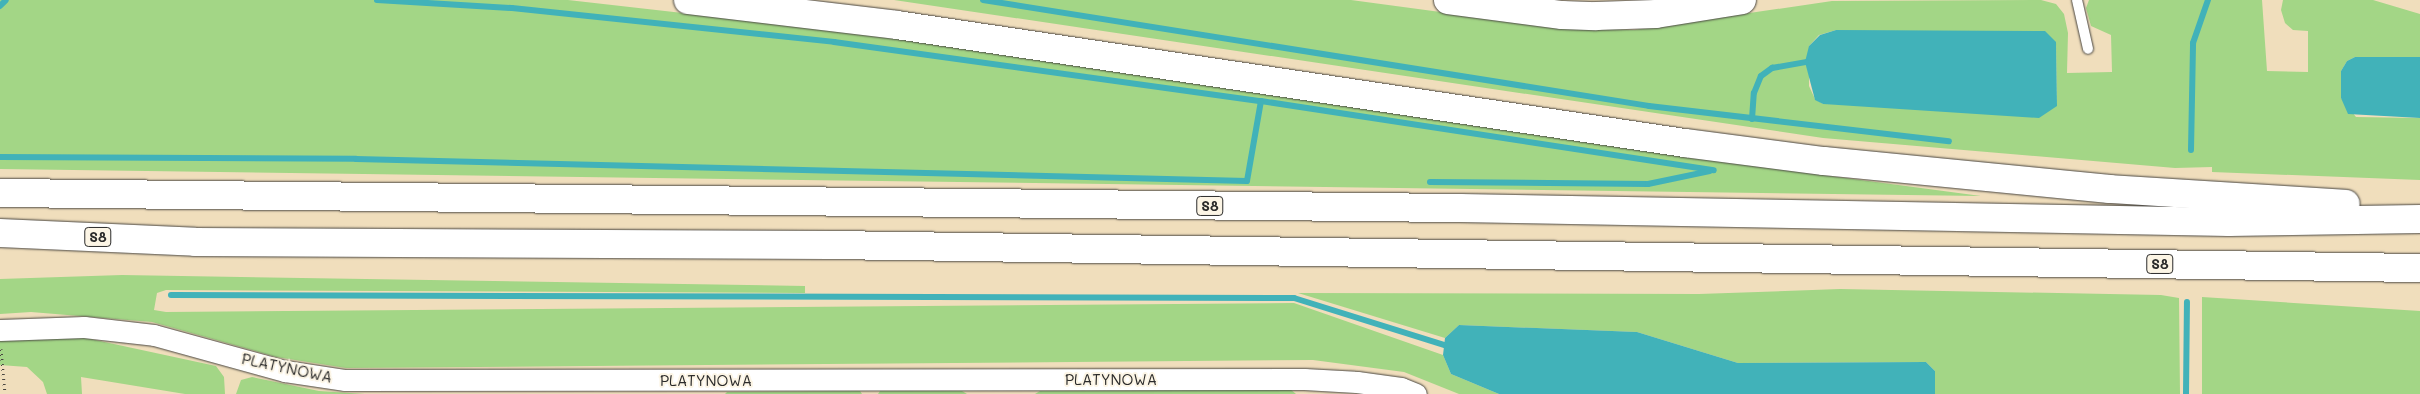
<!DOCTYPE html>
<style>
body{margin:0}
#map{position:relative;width:2420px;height:394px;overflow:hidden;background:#f0debc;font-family:Mali,sans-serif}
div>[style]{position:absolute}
.green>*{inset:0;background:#a3d686}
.water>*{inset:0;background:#41b2b9}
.stream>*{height:6px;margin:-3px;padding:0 3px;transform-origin:3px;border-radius:3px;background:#41b2b9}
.path>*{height:3px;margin-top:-1.5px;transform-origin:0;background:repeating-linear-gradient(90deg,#494641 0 1px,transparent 0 5px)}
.roads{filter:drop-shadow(0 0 1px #494641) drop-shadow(0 0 1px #494641)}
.lane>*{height:10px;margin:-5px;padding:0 5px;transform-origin:5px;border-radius:5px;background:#fff}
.street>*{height:21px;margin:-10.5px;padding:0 10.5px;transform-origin:10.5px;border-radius:10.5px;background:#fff}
.secondary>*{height:28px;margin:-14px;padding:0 14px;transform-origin:14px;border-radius:14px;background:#fff}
.highway>*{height:28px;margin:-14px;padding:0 14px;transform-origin:14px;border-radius:14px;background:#fff}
span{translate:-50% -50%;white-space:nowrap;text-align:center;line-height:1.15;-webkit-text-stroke:4px #fcf5e5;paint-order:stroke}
.shield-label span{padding:1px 4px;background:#fcf5e5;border:1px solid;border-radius:4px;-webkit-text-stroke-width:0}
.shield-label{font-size:14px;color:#2b2b2b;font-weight:700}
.street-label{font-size:15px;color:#2b2b2b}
</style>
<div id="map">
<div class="green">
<div style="clip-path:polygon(0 0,568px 0,903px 38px,1695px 158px,1981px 196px,0 169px)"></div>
<div style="clip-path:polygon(evenodd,894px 0,1351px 0,1545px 26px,1634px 30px,1832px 1px,2041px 0,2056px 4px,2064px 14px,2068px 33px,2067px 73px,2112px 72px,2111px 35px,2091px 26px,2086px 8px,2089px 0,2262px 0,2267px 71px,2308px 72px,2308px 31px,2293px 30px,2285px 23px,2281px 10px,2283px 0,2373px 0,2420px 14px,2420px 57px,2355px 57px,2347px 61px,2341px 71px,2341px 98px,2356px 117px,2420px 118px,2420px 180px,2212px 172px,2212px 167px,2175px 168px,1823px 138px,894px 0,1836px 30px,2056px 43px,2057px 106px,1823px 104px,1815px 99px,1809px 86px,1809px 46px,1819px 35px,1836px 30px)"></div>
<div style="clip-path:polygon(122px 275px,805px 286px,805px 293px,166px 290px,157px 293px,154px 310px,166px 312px,1294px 303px,1443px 355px,1451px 374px,1499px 394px,1459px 394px,1404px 372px,1313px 360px,346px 368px,276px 357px,152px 322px,31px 312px,0 314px,0 279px)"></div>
<div style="clip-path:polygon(1840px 289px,2161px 295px,2179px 298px,2180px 394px,1935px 394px,1935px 371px,1926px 362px,1738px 363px,1637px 332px,1459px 325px,1445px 338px,1298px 293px,1699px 294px)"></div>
<div style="clip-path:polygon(2202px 297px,2420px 311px,2420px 394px,2202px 394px)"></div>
<div style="clip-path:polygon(28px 338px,86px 338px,216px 366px,224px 377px,225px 394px,185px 394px,81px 377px,82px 394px,47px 394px,43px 382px,27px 367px,0 365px,0 341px)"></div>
<div style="clip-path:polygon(252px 377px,319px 391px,365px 394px,236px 394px,241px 380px)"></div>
<div style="clip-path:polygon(1290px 389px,1296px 394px,1035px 394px,1040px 391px)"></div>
<div style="clip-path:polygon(860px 391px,862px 394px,725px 394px,727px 392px)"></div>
<div style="clip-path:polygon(880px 391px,962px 391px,967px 394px,878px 394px)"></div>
</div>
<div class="water">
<div style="clip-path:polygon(1836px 30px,2045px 31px,2056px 42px,2057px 106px,2039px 118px,1823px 104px,1815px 100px,1805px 62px,1809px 46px,1820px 35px)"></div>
<div style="clip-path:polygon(2355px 57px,2420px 57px,2420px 118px,2348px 114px,2341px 98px,2341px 71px,2347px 61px)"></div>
<div style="clip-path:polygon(1459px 325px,1637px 332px,1738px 363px,1926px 362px,1935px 371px,1935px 394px,1499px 394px,1451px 374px,1443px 355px,1445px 338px)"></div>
</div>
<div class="stream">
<div style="left:377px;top:0;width:135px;rotate:3.4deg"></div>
<div style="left:512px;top:8px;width:324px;rotate:6deg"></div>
<div style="left:834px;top:42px;width:431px;rotate:7.9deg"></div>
<div style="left:1261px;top:101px;width:458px;rotate:8.7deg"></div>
<div style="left:983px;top:0;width:674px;rotate:9.04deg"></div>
<div style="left:1649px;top:106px;width:302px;rotate:6.7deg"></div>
<div style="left:0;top:6px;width:8px;rotate:-45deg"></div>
<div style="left:1752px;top:119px;width:26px;rotate:-86deg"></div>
<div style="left:1754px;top:93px;width:18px;rotate:-68deg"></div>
<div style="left:1761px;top:76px;width:14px;rotate:-36deg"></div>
<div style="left:1772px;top:68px;width:34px;rotate:-10deg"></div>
<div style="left:2191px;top:150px;width:107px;rotate:-88.9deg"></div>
<div style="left:2193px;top:43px;width:46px;rotate:-70.8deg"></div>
<div style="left:0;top:157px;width:356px;rotate:0.3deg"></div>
<div style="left:356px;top:159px;width:891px;rotate:1.41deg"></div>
<div style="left:1247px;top:181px;width:81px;rotate:-80.1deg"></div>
<div style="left:1430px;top:182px;width:218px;rotate:0.5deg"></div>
<div style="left:1648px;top:184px;width:63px;rotate:-11.8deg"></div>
<div style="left:171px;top:295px;width:1123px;rotate:0.15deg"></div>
<div style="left:1294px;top:298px;width:157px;rotate:17.4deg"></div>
<div style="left:2186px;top:394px;width:92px;rotate:-89.4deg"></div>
</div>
<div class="path">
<div style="left:1px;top:349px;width:45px;rotate:84.9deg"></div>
</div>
<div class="roads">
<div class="lane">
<div style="left:2077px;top:0;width:50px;rotate:77.3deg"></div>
</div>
<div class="street">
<div style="left:0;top:330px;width:84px;rotate:-2deg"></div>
<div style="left:84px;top:327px;width:70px;rotate:6.5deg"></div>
<div style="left:154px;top:335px;width:136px;rotate:15.4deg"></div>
<div style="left:285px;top:371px;width:61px;rotate:8.5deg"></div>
<div style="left:345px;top:380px;width:959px;rotate:-0.06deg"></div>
<div style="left:1304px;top:379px;width:53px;rotate:3.2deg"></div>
<div style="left:1357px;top:382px;width:44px;rotate:7.8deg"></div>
<div style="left:1401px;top:388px;width:16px;rotate:22deg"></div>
</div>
<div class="secondary">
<div style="left:1448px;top:0;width:115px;rotate:7.5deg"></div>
<div style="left:1562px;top:15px;width:34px;rotate:2deg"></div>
<div style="left:1596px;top:16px;width:60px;rotate:-1.9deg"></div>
<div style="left:1656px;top:14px;width:87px;rotate:-9.2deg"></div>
</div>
<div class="highway">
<div style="left:688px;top:0;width:210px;rotate:6.8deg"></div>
<div style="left:897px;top:25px;width:797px;rotate:8.52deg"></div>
<div style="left:1685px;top:143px;width:140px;rotate:7.4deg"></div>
<div style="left:1824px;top:161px;width:287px;rotate:5.6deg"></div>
<div style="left:2110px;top:189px;width:236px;rotate:3.6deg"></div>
<div style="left:0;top:193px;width:1460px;rotate:0.59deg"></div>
<div style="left:1460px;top:208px;width:769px;rotate:1.04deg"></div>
<div style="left:2229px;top:222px;width:191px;rotate:-0.9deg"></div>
<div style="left:0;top:233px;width:195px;rotate:2.6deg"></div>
<div style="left:195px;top:242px;width:635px;rotate:0.27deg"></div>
<div style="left:830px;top:245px;width:1590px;rotate:0.83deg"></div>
</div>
</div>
<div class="shield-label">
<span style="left:1210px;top:206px">S8</span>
<span style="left:98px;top:237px">S8</span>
<span style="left:2160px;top:264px">S8</span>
</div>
<div class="street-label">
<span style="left:287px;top:368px;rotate:12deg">PLATYNOWA</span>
<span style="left:1111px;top:380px">PLATYNOWA</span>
<span style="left:706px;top:381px">PLATYNOWA</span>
</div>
</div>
